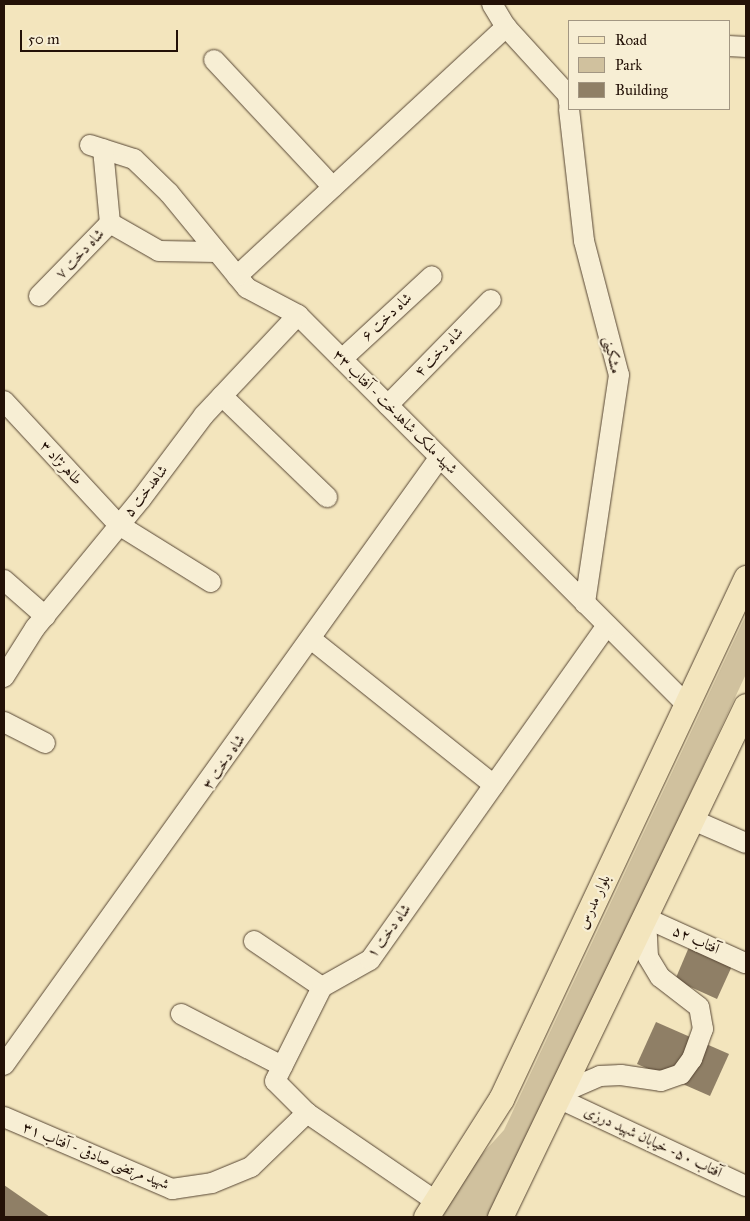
<!DOCTYPE html>
<meta charset="utf-8">
<style>
body{margin:0}
#map{position:relative;width:750px;height:1221px;overflow:hidden;background:#f3e5bd;font-family:"IM FELL Great Primer",Amiri,serif}
div>[style]{position:absolute}
.green>*{inset:0;background:#d0c19e}
.building>*{inset:0;background:#8f7f66}
.roads{filter:drop-shadow(0 0 1px #574634) drop-shadow(0 0 1px #574634)}
.minor>*{height:20px;margin:-10px;padding:0 10px;transform-origin:10px;border-radius:10px;background:#f7eed4}
.major>*{height:25px;margin:-12.5px;padding:0 12.5px;transform-origin:12.5px;border-radius:12.5px;background:#f3e5bd}
span{translate:-50% -50%;white-space:nowrap;text-align:center;line-height:1.15;-webkit-text-stroke:4.5px #f7eed4;paint-order:stroke}
.street-label{font-size:15px;color:#231107}
.frame{position:absolute;inset:0;border:5px solid #231107;pointer-events:none}
.legend{position:absolute;left:568px;top:20px;width:162px;height:90px;box-sizing:border-box;background:#f7eed4;border:1px solid #a29682;margin:0;padding:6px 9px;list-style:none;font-size:15px;color:#231107}
.legend li{display:flex;align-items:center;gap:10px;height:25px}
.legend b{width:25px;border:1px solid #a29682}
.scale{position:absolute;left:20px;top:30px;width:158px;height:22px;box-sizing:border-box;border:2px solid #231107;border-top:0;padding-left:6px;font-size:15px;line-height:18px;white-space:nowrap;color:#231107;-webkit-text-stroke:4px #f7eed4;paint-order:stroke}
</style>
<div id="map">
<div class="green">
<div style="clip-path:polygon(746px 615px,746px 674px,493px 1217px,425px 1217px,504px 1130px)"></div>
</div>
<div class="building">
<div style="clip-path:polygon(689px 947px,732px 966px,717px 999px,675px 980px)"></div>
<div style="clip-path:polygon(656px 1022px,729px 1054px,710px 1096px,637px 1064px)"></div>
<div style="clip-path:polygon(4px 1185px,50px 1217px,4px 1217px)"></div>
</div>
<div class="roads">
<div class="minor">
<div style="left:492px;top:4px;width:27px;rotate:59deg"></div>
<div style="left:506px;top:27px;width:92px;rotate:47.6deg"></div>
<div style="left:568px;top:95px;width:8px;rotate:83deg"></div>
<div style="left:729px;top:46px;width:17px;rotate:3deg"></div>
<div style="left:214px;top:60px;width:174px;rotate:46.9deg"></div>
<div style="left:569px;top:109px;width:133px;rotate:83.5deg"></div>
<div style="left:584px;top:241px;width:138px;rotate:75.4deg"></div>
<div style="left:619px;top:375px;width:231px;rotate:98.5deg"></div>
<div style="left:90px;top:145px;width:46px;rotate:17.7deg"></div>
<div style="left:134px;top:159px;width:49px;rotate:44.2deg"></div>
<div style="left:169px;top:193px;width:123px;rotate:50.6deg"></div>
<div style="left:247px;top:288px;width:58px;rotate:27.9deg"></div>
<div style="left:298px;top:315px;width:551px;rotate:45.07deg"></div>
<div style="left:110px;top:223px;width:56px;rotate:29.7deg"></div>
<div style="left:159px;top:251px;width:58px;rotate:1deg"></div>
<div style="left:237px;top:276px;width:367px;rotate:-42.8deg"></div>
<div style="left:39px;top:296px;width:102px;rotate:-45.8deg"></div>
<div style="left:110px;top:223px;width:74px;rotate:-95.4deg"></div>
<div style="left:342px;top:359px;width:122px;rotate:-42.7deg"></div>
<div style="left:222px;top:396px;width:146px;rotate:43.9deg"></div>
<div style="left:4px;top:401px;width:169px;rotate:47.2deg"></div>
<div style="left:119px;top:525px;width:108px;rotate:31.8deg"></div>
<div style="left:388px;top:405px;width:147px;rotate:-45.6deg"></div>
<div style="left:4px;top:580px;width:55px;rotate:41.3deg"></div>
<div style="left:311px;top:639px;width:234px;rotate:38.6deg"></div>
<div style="left:4px;top:677px;width:58px;rotate:-57.7deg"></div>
<div style="left:35px;top:628px;width:167px;rotate:-50.6deg"></div>
<div style="left:141px;top:499px;width:105px;rotate:-53.1deg"></div>
<div style="left:204px;top:415px;width:137px;rotate:-46.8deg"></div>
<div style="left:4px;top:722px;width:46px;rotate:27.1deg"></div>
<div style="left:693px;top:820px;width:58px;rotate:23.5deg"></div>
<div style="left:254px;top:941px;width:82px;rotate:34.1deg"></div>
<div style="left:181px;top:1014px;width:114px;rotate:27.2deg"></div>
<div style="left:4px;top:1065px;width:748px;rotate:-54.36deg"></div>
<div style="left:563px;top:1092px;width:40px;rotate:-23.4deg"></div>
<div style="left:600px;top:1076px;width:21px;rotate:-3deg"></div>
<div style="left:621px;top:1075px;width:40px;rotate:8.5deg"></div>
<div style="left:661px;top:1081px;width:21px;rotate:-19deg"></div>
<div style="left:681px;top:1074px;width:19px;rotate:-54deg"></div>
<div style="left:692px;top:1059px;width:32px;rotate:-70deg"></div>
<div style="left:703px;top:1029px;width:22px;rotate:-100deg"></div>
<div style="left:699px;top:1007px;width:49px;rotate:-142.4deg"></div>
<div style="left:660px;top:977px;width:23px;rotate:-121deg"></div>
<div style="left:648px;top:957px;width:39px;rotate:-93deg"></div>
<div style="left:646px;top:918px;width:109px;rotate:24.4deg"></div>
<div style="left:560px;top:1099px;width:205px;rotate:25.1deg"></div>
<div style="left:307px;top:1113px;width:45px;rotate:-135deg"></div>
<div style="left:275px;top:1081px;width:105px;rotate:-63.4deg"></div>
<div style="left:322px;top:987px;width:55px;rotate:-29.4deg"></div>
<div style="left:370px;top:960px;width:410px;rotate:-54.7deg"></div>
<div style="left:4px;top:1117px;width:183px;rotate:23.2deg"></div>
<div style="left:172px;top:1189px;width:40px;rotate:-8.5deg"></div>
<div style="left:212px;top:1183px;width:42px;rotate:-22.3deg"></div>
<div style="left:251px;top:1167px;width:78px;rotate:-44deg"></div>
<div style="left:307px;top:1113px;width:158px;rotate:34.4deg"></div>
</div>
<div class="major">
<div style="left:426px;top:1217px;width:140px;rotate:-57.6deg"></div>
<div style="left:501px;top:1099px;width:576px;rotate:-64.81deg"></div>
<div style="left:500px;top:1217px;width:567px;rotate:-64.29deg"></div>
</div>
</div>
<div class="street-label">
<span style="left:80px;top:254px;rotate:-46deg">شاه دخت ۷</span>
<span style="left:387px;top:317px;rotate:-43deg">شاه دخت ۶</span>
<span style="left:439px;top:352px;rotate:-46deg">شاه دخت ۴</span>
<span style="left:612px;top:355px;rotate:78deg">مشکینی</span>
<span style="left:395px;top:412px;rotate:45deg">شهید ملک شاهدخت - آفتاب ۳۳</span>
<span style="left:61px;top:463px;rotate:47deg">طاهرنژاد ۳</span>
<span style="left:146px;top:491px;rotate:-52deg">شاهدخت ۵</span>
<span style="left:224px;top:762px;rotate:-55deg">شاه دخت ۳</span>
<span style="left:594px;top:902px;rotate:-65deg">بلوار مدرس</span>
<span style="left:389px;top:931px;rotate:-53deg">شاه دخت ۱</span>
<span style="left:696px;top:940px;rotate:24deg">آفتاب ۵۲</span>
<span style="left:653px;top:1142px;rotate:25deg">آفتاب ۵۰- خیابان شهید درزی</span>
<span style="left:96px;top:1156px;rotate:22deg">شهید مرتضی صادقی - آفتاب ۳۱</span>
</div>
<div class="frame"></div>
<ul class="legend">
<li><b style="height:6px;background:#f3e5bd"></b>Road</li>
<li><b style="height:14px;background:#d0c19e"></b>Park</li>
<li><b style="height:14px;background:#8f7f66"></b>Building</li>
</ul>
<div class="scale">50 m</div>
</div>
